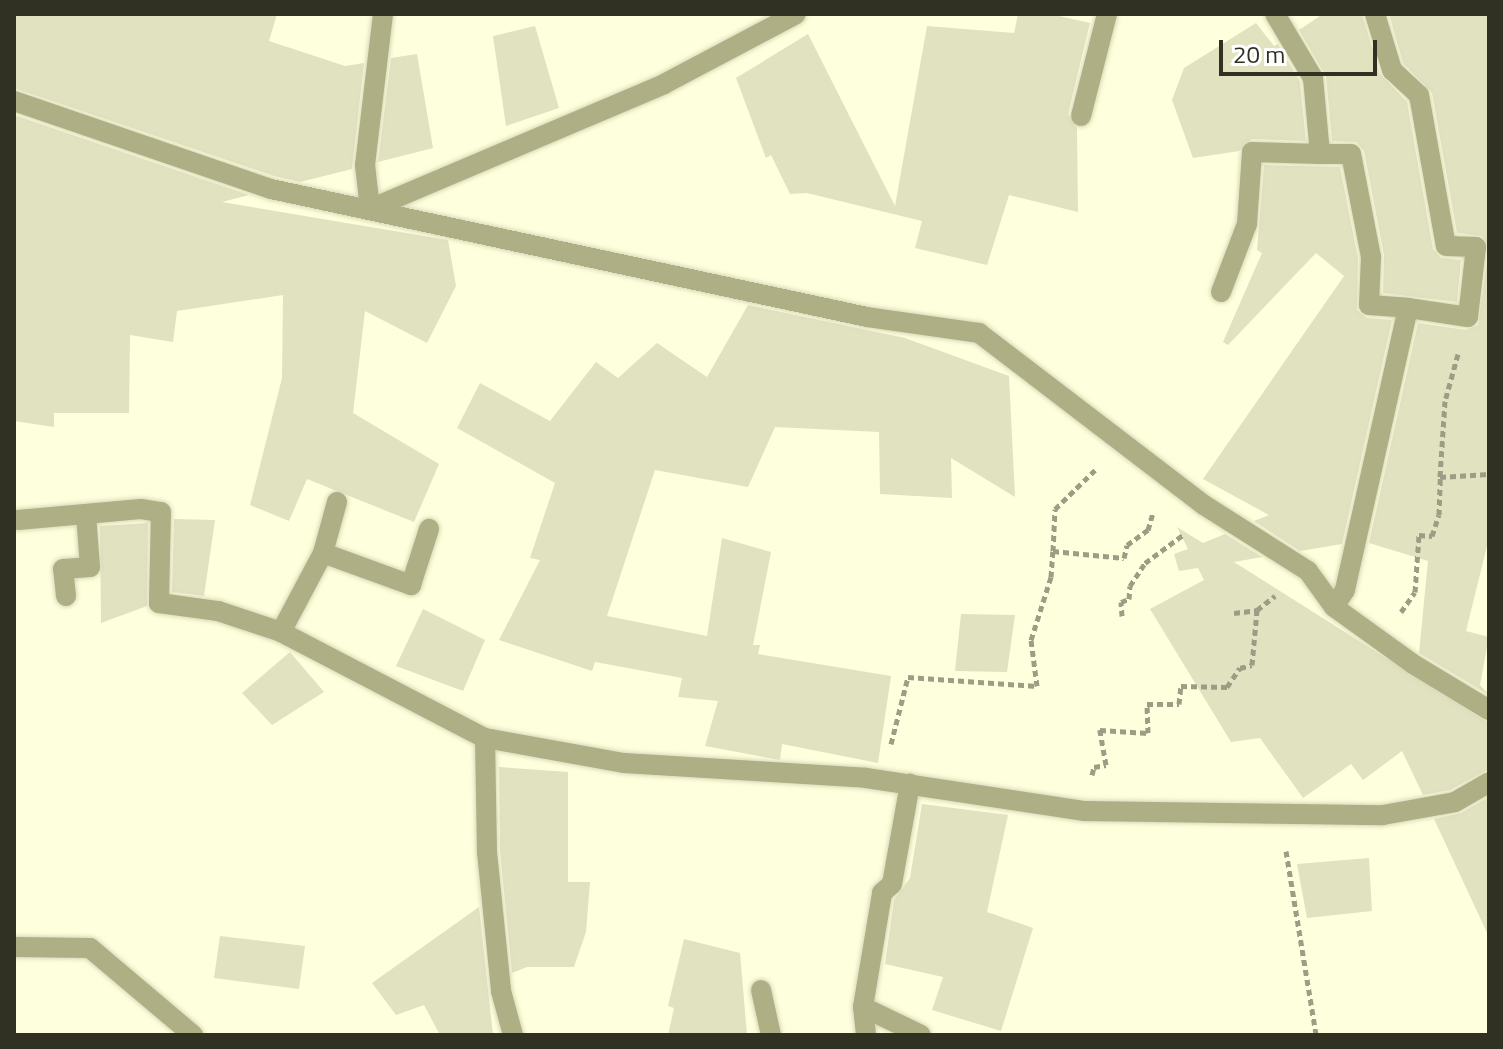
<!DOCTYPE html>
<style>
body{margin:0}
#map{position:relative;width:1503px;height:1049px;overflow:hidden;background:#feffdc;font-family:"Titillium Web",sans-serif}
div>[style]{position:absolute}
.building>*{inset:0;background:#e1e2c0}
.path>*{height:5px;margin-top:-2.5px;transform-origin:0;background:repeating-linear-gradient(90deg,#9c9d84 0 6px,transparent 0 10px)}
.roads{filter:drop-shadow(0 0 2px #d9dabb) drop-shadow(0 0 2px #d9dabb)}
.minor>*{height:20px;margin:-10px;padding:0 10px;transform-origin:10px;border-radius:10px;background:#aeaf84}
span{translate:-50% -50%;white-space:nowrap;text-align:center;line-height:1.15;-webkit-text-stroke:6px #fff;paint-order:stroke}
.frame{position:absolute;inset:0;border:16px solid #303123;pointer-events:none}
.scale{position:absolute;left:1219px;top:40px;width:158px;height:36px;box-sizing:border-box;border:4px solid #303123;border-top:0;padding-left:10px;font-size:24px;line-height:28px;white-space:nowrap;color:#303123;-webkit-text-stroke:6px #fff;paint-order:stroke}
</style>
<div id="map">
<div class="building">
<div style="clip-path:polygon(14px 14px,277px 14px,269px 41px,345px 66px,364px 63px,352px 169px,300px 182px,274px 176px,14px 88px)"></div>
<div style="clip-path:polygon(1018px 14px,1050px 14px,1090px 23px,1068px 114px,1077px 128px,1078px 212px,1009px 195px,987px 265px,915px 248px,922px 221px,807px 193px,790px 194px,771px 155px,766px 158px,736px 78px,808px 34px,895px 206px,927px 26px,1014px 33px)"></div>
<div style="clip-path:polygon(1323px 14px,1362px 14px,1380px 74px,1407px 102px,1433px 249px,1441px 258px,1461px 260px,1457px 302px,1383px 293px,1384px 255px,1364px 151px,1356px 142px,1332px 141px,1326px 76px,1299px 30px)"></div>
<div style="clip-path:polygon(1389px 14px,1489px 14px,1489px 538px,1466px 631px,1489px 637px,1480px 685px,1489px 695px,1419px 653px,1428px 561px,1369px 543px,1418px 323px,1466px 330px,1478px 325px,1489px 248px,1482px 236px,1457px 233px,1432px 93px,1403px 63px)"></div>
<div style="clip-path:polygon(1256px 23px,1274px 46px,1278px 44px,1300px 82px,1306px 141px,1252px 139px,1239px 151px,1193px 158px,1172px 100px,1184px 68px)"></div>
<div style="clip-path:polygon(535px 26px,559px 108px,506px 126px,493px 36px)"></div>
<div style="clip-path:polygon(417px 54px,433px 148px,378px 162px,391px 58px)"></div>
<div style="clip-path:polygon(14px 115px,249px 195px,222px 202px,448px 240px,456px 286px,427px 343px,365px 311px,353px 413px,439px 464px,414px 522px,307px 479px,289px 521px,250px 505px,282px 378px,283px 295px,177px 311px,173px 342px,130px 335px,129px 413px,54px 413px,54px 427px,14px 421px)"></div>
<div style="clip-path:polygon(1264px 165px,1340px 167px,1358px 258px,1357px 310px,1367px 318px,1392px 320px,1342px 544px,1300px 551px,1254px 521px,1269px 515px,1203px 479px,1344px 276px,1316px 253px,1228px 345px,1223px 342px,1262px 253px,1257px 250px)"></div>
<div style="clip-path:polygon(748px 305px,905px 338px,1009px 376px,1015px 497px,951px 458px,952px 498px,880px 494px,879px 432px,775px 427px,748px 487px,655px 470px,607px 616px,707px 636px,722px 538px,771px 552px,753px 645px,760px 645px,758px 654px,891px 676px,878px 763px,782px 744px,780px 760px,705px 746px,718px 701px,678px 697px,682px 678px,595px 662px,592px 671px,499px 640px,540px 560px,530px 558px,555px 483px,457px 428px,480px 383px,550px 421px,596px 362px,618px 378px,657px 343px,707px 377px)"></div>
<div style="clip-path:polygon(174px 519px,215px 520px,204px 596px,172px 592px)"></div>
<div style="clip-path:polygon(148px 523px,147px 606px,101px 623px,100px 526px)"></div>
<div style="clip-path:polygon(1177px 527px,1203px 543px,1225px 534px,1262px 557px,1234px 562px,1489px 723px,1489px 769px,1450px 790px,1423px 795px,1402px 751px,1363px 780px,1351px 764px,1303px 798px,1260px 738px,1231px 742px,1150px 609px,1204px 580px,1198px 568px,1179px 571px,1174px 554px,1188px 549px)"></div>
<div style="clip-path:polygon(423px 609px,485px 640px,463px 691px,396px 666px)"></div>
<div style="clip-path:polygon(961px 614px,1015px 615px,1007px 672px,955px 671px)"></div>
<div style="clip-path:polygon(290px 652px,324px 692px,272px 725px,242px 693px)"></div>
<div style="clip-path:polygon(499px 767px,568px 772px,568px 882px,590px 882px,586px 932px,574px 967px,527px 967px,512px 973px,500px 851px)"></div>
<div style="clip-path:polygon(1489px 797px,1489px 937px,1434px 819px,1461px 813px)"></div>
<div style="clip-path:polygon(922px 804px,1008px 815px,987px 912px,1033px 928px,1001px 1031px,932px 1010px,943px 977px,885px 964px,894px 900px,910px 878px)"></div>
<div style="clip-path:polygon(1369px 858px,1372px 911px,1307px 918px,1297px 864px)"></div>
<div style="clip-path:polygon(479px 907px,493px 1035px,440px 1035px,424px 1005px,396px 1015px,372px 983px)"></div>
<div style="clip-path:polygon(220px 936px,305px 946px,299px 989px,214px 978px)"></div>
<div style="clip-path:polygon(684px 939px,740px 953px,747px 1035px,668px 1035px,674px 1008px,668px 1006px)"></div>
</div>
<div class="path">
<div style="left:1458px;top:354px;width:49px;rotate:105.5deg"></div>
<div style="left:1445px;top:401px;width:76px;rotate:93.8deg"></div>
<div style="left:1440px;top:477px;width:49px;rotate:-3.5deg"></div>
<div style="left:1053px;top:551px;width:42px;rotate:-87.3deg"></div>
<div style="left:1055px;top:509px;width:57px;rotate:-44.3deg"></div>
<div style="left:1401px;top:612px;width:24px;rotate:-55deg"></div>
<div style="left:1415px;top:592px;width:57px;rotate:-86deg"></div>
<div style="left:1419px;top:535px;width:13px;rotate:4deg"></div>
<div style="left:1432px;top:536px;width:22px;rotate:-72deg"></div>
<div style="left:1439px;top:515px;width:38px;rotate:-88deg"></div>
<div style="left:1234px;top:613px;width:23px;rotate:-7deg"></div>
<div style="left:1257px;top:610px;width:23px;rotate:-38deg"></div>
<div style="left:1122px;top:616px;width:14px;rotate:-94deg"></div>
<div style="left:1121px;top:602px;width:9px;rotate:-21deg"></div>
<div style="left:1129px;top:599px;width:13px;rotate:-86deg"></div>
<div style="left:1130px;top:586px;width:27px;rotate:-57deg"></div>
<div style="left:1145px;top:563px;width:47px;rotate:-36.4deg"></div>
<div style="left:891px;top:744px;width:69px;rotate:-75.8deg"></div>
<div style="left:908px;top:677px;width:129px;rotate:4deg"></div>
<div style="left:1037px;top:686px;width:46px;rotate:-97.4deg"></div>
<div style="left:1031px;top:640px;width:66px;rotate:-72.4deg"></div>
<div style="left:1051px;top:577px;width:26px;rotate:-86deg"></div>
<div style="left:1053px;top:551px;width:71px;rotate:5.6deg"></div>
<div style="left:1124px;top:558px;width:13px;rotate:-77deg"></div>
<div style="left:1127px;top:545px;width:26px;rotate:-36deg"></div>
<div style="left:1148px;top:530px;width:19px;rotate:-74deg"></div>
<div style="left:1092px;top:775px;width:8px;rotate:-76deg"></div>
<div style="left:1094px;top:767px;width:12px;rotate:-9deg"></div>
<div style="left:1106px;top:765px;width:36px;rotate:-100deg"></div>
<div style="left:1100px;top:730px;width:48px;rotate:3.6deg"></div>
<div style="left:1148px;top:733px;width:29px;rotate:-92deg"></div>
<div style="left:1147px;top:704px;width:32px"></div>
<div style="left:1179px;top:704px;width:18px;rotate:-84deg"></div>
<div style="left:1181px;top:686px;width:46px;rotate:1.2deg"></div>
<div style="left:1227px;top:687px;width:23px;rotate:-56deg"></div>
<div style="left:1240px;top:668px;width:12px;rotate:-14deg"></div>
<div style="left:1252px;top:665px;width:55px;rotate:-84.8deg"></div>
<div style="left:1286px;top:851px;width:186px;rotate:80.7deg"></div>
</div>
<div class="roads">
<div class="minor">
<div style="left:383px;top:14px;width:152px;rotate:96.8deg"></div>
<div style="left:365px;top:165px;width:44px;rotate:83.5deg"></div>
<div style="left:370px;top:209px;width:319px;rotate:-23deg"></div>
<div style="left:664px;top:84px;width:149px;rotate:-27.9deg"></div>
<div style="left:1275px;top:14px;width:74px;rotate:59.3deg"></div>
<div style="left:1313px;top:78px;width:76px;rotate:84.7deg"></div>
<div style="left:1320px;top:154px;width:31px"></div>
<div style="left:1351px;top:154px;width:105px;rotate:79deg"></div>
<div style="left:1371px;top:257px;width:48px;rotate:92.4deg"></div>
<div style="left:1369px;top:305px;width:39px;rotate:4deg"></div>
<div style="left:1408px;top:308px;width:289px;rotate:102.6deg"></div>
<div style="left:1345px;top:590px;width:20px;rotate:123deg"></div>
<div style="left:1375px;top:14px;width:59px;rotate:73.1deg"></div>
<div style="left:1392px;top:70px;width:37px;rotate:43deg"></div>
<div style="left:1419px;top:95px;width:153px;rotate:79.9deg"></div>
<div style="left:1446px;top:246px;width:30px;rotate:2deg"></div>
<div style="left:1476px;top:247px;width:70px;rotate:96.5deg"></div>
<div style="left:1468px;top:317px;width:61px;rotate:-171.5deg"></div>
<div style="left:14px;top:101px;width:272px;rotate:18.9deg"></div>
<div style="left:271px;top:189px;width:610px;rotate:12.12deg"></div>
<div style="left:867px;top:317px;width:113px;rotate:8.1deg"></div>
<div style="left:979px;top:333px;width:283px;rotate:37.4deg"></div>
<div style="left:1204px;top:505px;width:123px;rotate:32.4deg"></div>
<div style="left:1308px;top:571px;width:44px;rotate:54.2deg"></div>
<div style="left:1334px;top:607px;width:97px;rotate:35.8deg"></div>
<div style="left:1413px;top:664px;width:89px;rotate:31.2deg"></div>
<div style="left:1081px;top:116px;width:105px;rotate:-75.7deg"></div>
<div style="left:1221px;top:292px;width:73px;rotate:-69.1deg"></div>
<div style="left:1247px;top:224px;width:72px;rotate:-86deg"></div>
<div style="left:1252px;top:152px;width:68px;rotate:1.7deg"></div>
<div style="left:337px;top:502px;width:53px;rotate:105.4deg"></div>
<div style="left:323px;top:553px;width:94px;rotate:20deg"></div>
<div style="left:411px;top:585px;width:59px;rotate:-72.2deg"></div>
<div style="left:18px;top:520px;width:123px;rotate:-5.1deg"></div>
<div style="left:141px;top:509px;width:20px;rotate:9deg"></div>
<div style="left:161px;top:512px;width:91px;rotate:91.3deg"></div>
<div style="left:159px;top:603px;width:60px;rotate:7.7deg"></div>
<div style="left:218px;top:611px;width:66px;rotate:18.4deg"></div>
<div style="left:281px;top:632px;width:89px;rotate:-62deg"></div>
<div style="left:66px;top:596px;width:27px;rotate:-96deg"></div>
<div style="left:63px;top:569px;width:27px;rotate:-4deg"></div>
<div style="left:90px;top:567px;width:53px;rotate:-94.3deg"></div>
<div style="left:281px;top:632px;width:230px;rotate:27.5deg"></div>
<div style="left:485px;top:738px;width:141px;rotate:10.2deg"></div>
<div style="left:624px;top:763px;width:242px;rotate:3.5deg"></div>
<div style="left:866px;top:778px;width:220px;rotate:8.6deg"></div>
<div style="left:1084px;top:811px;width:299px;rotate:0.8deg"></div>
<div style="left:1383px;top:815px;width:73px;rotate:-10.2deg"></div>
<div style="left:1455px;top:802px;width:39px;rotate:-30deg"></div>
<div style="left:485px;top:738px;width:114px;rotate:89deg"></div>
<div style="left:487px;top:852px;width:140px;rotate:84.2deg"></div>
<div style="left:501px;top:991px;width:46px;rotate:74.7deg"></div>
<div style="left:14px;top:947px;width:76px;rotate:0.8deg"></div>
<div style="left:90px;top:948px;width:135px;rotate:40.2deg"></div>
<div style="left:761px;top:990px;width:46px;rotate:77.5deg"></div>
<div style="left:863px;top:1007px;width:116px;rotate:-80.5deg"></div>
<div style="left:882px;top:893px;width:13px;rotate:-42deg"></div>
<div style="left:892px;top:884px;width:102px;rotate:-79.8deg"></div>
<div style="left:866px;top:1035px;width:28px;rotate:-96deg"></div>
<div style="left:863px;top:1007px;width:64px;rotate:25.8deg"></div>
</div>
</div>
<div class="frame"></div>
<div class="scale">20 m</div>
</div>
